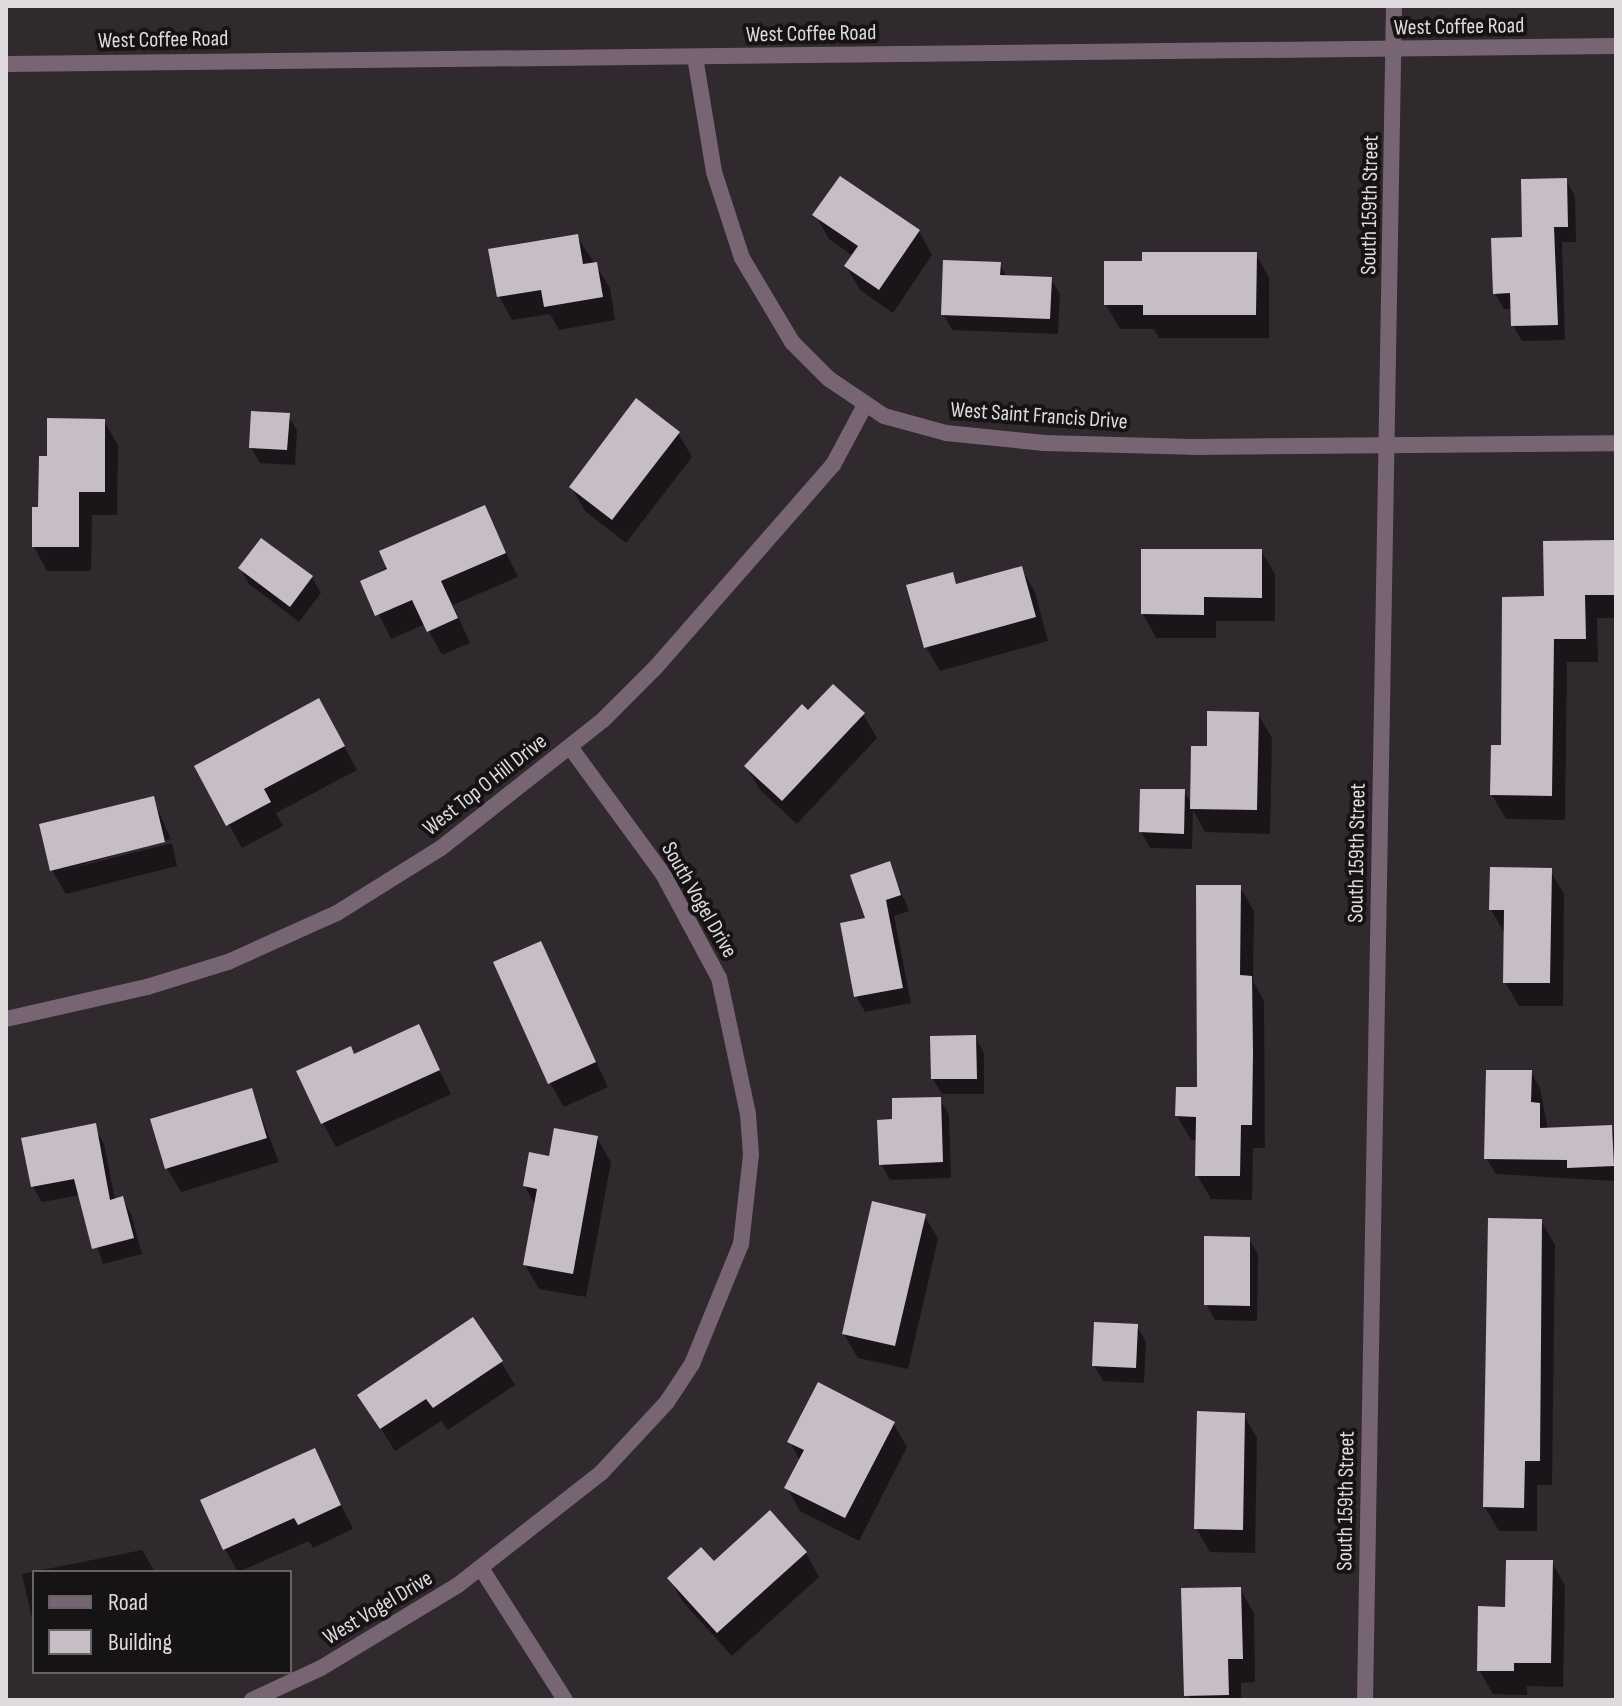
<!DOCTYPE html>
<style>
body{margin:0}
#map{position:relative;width:1622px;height:1706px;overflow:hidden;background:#30292e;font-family:"Sofia Sans Condensed",sans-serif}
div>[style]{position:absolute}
.shadow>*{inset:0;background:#0007}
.building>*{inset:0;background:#c7bec5}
.minor>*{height:16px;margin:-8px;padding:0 8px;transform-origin:8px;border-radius:8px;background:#786573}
.tertiary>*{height:16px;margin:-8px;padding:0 8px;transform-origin:8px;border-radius:8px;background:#786573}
span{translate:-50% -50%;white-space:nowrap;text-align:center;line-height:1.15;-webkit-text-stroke:8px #161315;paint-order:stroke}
.street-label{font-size:22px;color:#dfdadd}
.frame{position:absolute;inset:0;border:8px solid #dfdadd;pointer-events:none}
.legend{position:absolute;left:32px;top:1570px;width:260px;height:104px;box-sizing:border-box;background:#161315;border:2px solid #666365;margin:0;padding:10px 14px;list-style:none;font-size:24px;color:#dfdadd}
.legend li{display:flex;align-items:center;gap:16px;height:40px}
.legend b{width:40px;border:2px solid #666365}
</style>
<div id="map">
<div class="shadow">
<div style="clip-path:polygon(1566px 180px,1575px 196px,1576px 242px,1562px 242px,1565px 340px,1522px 341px,1513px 326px,1512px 309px,1504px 309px,1495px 293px)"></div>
<div style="clip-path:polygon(815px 215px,919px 231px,932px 255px,893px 313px,860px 290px,846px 266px,853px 256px,829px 239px)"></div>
<div style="clip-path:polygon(577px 236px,610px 288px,615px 320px,559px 330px,550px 314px,512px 320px,499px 296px)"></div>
<div style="clip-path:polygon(1256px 254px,1269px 278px,1269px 338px,1159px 338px,1154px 329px,1120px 329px,1106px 305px,1144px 263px)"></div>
<div style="clip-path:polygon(1000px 264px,1007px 277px,1051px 279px,1060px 294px,1058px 334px,952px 330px,943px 314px)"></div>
<div style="clip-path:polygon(288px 415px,297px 431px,295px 465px,260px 463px,251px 447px)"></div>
<div style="clip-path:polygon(104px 421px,118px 445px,117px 515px,92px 515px,91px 571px,47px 571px,34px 547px,49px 458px)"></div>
<div style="clip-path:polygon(678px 433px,692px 457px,626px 543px,585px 511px,571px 487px)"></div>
<div style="clip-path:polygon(484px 507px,518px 577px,453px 605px,470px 643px,442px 655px,425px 624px,391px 639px,363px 582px)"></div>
<div style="clip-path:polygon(1616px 542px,1616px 618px,1597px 618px,1598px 662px,1567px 662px,1565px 820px,1506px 819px,1492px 795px,1546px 598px)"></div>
<div style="clip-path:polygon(1261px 551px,1275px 574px,1275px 621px,1216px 621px,1216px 638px,1156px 638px,1143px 614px)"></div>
<div style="clip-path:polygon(240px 568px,312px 578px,321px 593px,299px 622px,249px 584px)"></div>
<div style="clip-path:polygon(1021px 568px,1035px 592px,1048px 641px,940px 671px,926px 647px,952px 574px,958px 586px)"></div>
<div style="clip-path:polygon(808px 712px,863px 714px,877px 738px,797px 824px,760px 790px,746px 766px)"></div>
<div style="clip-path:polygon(1258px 714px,1272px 738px,1270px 834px,1205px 832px,1193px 810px,1192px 849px,1150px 848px,1141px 832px,1184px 791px,1192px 805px,1209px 748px)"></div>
<div style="clip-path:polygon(332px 724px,357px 770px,276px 813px,283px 826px,242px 848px,197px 766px)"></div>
<div style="clip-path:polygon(153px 799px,171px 839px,56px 872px,172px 843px,177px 866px,66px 894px,52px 870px)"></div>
<div style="clip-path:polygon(889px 863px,909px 911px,894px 916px,911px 1003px,865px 1012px,856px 996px,868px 919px)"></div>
<div style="clip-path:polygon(1550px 870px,1564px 894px,1563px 1006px,1519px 1006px,1505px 982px,1505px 934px,1491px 910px)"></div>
<div style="clip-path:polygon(1240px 887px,1254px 911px,1253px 981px,1264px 1001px,1265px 1148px,1253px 1148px,1252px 1200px,1211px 1199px,1197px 1175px,1198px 1140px,1191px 1140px,1177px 1116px,1199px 1089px)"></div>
<div style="clip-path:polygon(540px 943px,608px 1087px,564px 1107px,550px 1083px)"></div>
<div style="clip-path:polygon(418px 1027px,451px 1094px,336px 1147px,323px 1123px)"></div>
<div style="clip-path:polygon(975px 1037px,984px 1053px,984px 1094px,942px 1094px,933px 1079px)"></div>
<div style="clip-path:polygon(1531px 1072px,1540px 1088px,1548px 1130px,1611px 1127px,1616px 1136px,1616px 1181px,1496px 1174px,1486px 1158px)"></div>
<div style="clip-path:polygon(251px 1090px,279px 1162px,181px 1192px,167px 1168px)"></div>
<div style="clip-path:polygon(939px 1099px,949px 1114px,951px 1178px,890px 1180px,881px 1164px)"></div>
<div style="clip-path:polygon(95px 1128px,104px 1144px,115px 1200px,122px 1198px,131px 1214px,142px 1254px,103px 1264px,80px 1195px,42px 1202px,33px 1187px)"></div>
<div style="clip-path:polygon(597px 1138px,611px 1162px,586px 1297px,539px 1289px,525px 1265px,536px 1206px,525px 1186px,551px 1158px)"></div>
<div style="clip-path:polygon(924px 1215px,938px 1239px,908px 1369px,858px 1358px,844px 1334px)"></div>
<div style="clip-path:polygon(1541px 1221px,1555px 1245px,1552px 1485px,1537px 1485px,1537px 1531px,1499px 1531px,1485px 1507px)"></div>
<div style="clip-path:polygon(1249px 1239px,1258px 1255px,1257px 1321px,1215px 1320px,1206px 1304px)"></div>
<div style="clip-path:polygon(1137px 1326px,1146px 1342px,1144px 1383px,1103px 1381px,1094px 1366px)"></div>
<div style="clip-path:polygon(501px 1362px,515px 1385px,448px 1430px,441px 1421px,395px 1451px,360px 1396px)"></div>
<div style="clip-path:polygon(1244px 1415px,1257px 1438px,1255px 1553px,1210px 1552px,1196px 1528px)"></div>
<div style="clip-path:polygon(893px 1423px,907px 1447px,859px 1541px,800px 1511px,787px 1488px,800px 1461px,790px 1442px)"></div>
<div style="clip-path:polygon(314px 1451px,353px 1529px,313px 1548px,309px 1541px,238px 1572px,225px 1549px)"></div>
<div style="clip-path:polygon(142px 1550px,155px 1572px,34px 1572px,34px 1627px,22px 1574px)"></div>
<div style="clip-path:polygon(806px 1553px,819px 1577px,732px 1656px,683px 1602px,669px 1578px,714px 1564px)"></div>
<div style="clip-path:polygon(1552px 1562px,1565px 1586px,1563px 1687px,1527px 1686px,1527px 1695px,1493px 1694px,1479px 1670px,1507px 1609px)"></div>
<div style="clip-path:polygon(1240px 1589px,1254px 1613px,1255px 1682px,1241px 1683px,1241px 1700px,1188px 1700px)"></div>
</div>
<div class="building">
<div style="clip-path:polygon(840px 176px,920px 230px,879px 290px,844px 266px,858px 246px,812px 215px)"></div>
<div style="clip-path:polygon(1567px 178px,1568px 227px,1554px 227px,1558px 325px,1511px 326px,1510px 293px,1493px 294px,1491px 238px,1522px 237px,1521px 179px)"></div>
<div style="clip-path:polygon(578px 234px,583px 264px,597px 262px,603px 297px,544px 307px,541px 290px,497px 297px,488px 249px)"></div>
<div style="clip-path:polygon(1142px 252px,1257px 252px,1256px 315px,1143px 315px,1143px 305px,1104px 305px,1104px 261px,1142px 261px)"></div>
<div style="clip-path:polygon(943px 260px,1001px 262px,1000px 275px,1052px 277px,1050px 319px,941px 315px)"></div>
<div style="clip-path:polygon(636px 398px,680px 432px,612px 520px,569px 487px)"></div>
<div style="clip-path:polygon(251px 411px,290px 413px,287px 450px,249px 448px)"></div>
<div style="clip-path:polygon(47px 418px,105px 419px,105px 492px,79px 492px,79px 547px,32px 547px,32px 507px,38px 507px,39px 456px,47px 456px)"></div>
<div style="clip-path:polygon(485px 505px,506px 553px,441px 581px,458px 618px,427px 632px,412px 600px,375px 616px,360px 581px,387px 569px,379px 551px)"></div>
<div style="clip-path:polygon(261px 538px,313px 576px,290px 607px,238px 568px)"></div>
<div style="clip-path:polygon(1616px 540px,1616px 595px,1585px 595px,1586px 639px,1554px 639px,1552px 796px,1490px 795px,1491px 745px,1501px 745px,1502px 597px,1544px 596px,1543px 541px)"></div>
<div style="clip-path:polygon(1141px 549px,1262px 549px,1262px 598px,1204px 597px,1204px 615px,1141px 614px)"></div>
<div style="clip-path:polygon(1022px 566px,1036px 617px,924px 648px,906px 585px,953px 572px,956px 584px)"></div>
<div style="clip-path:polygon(833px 684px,865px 713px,782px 801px,744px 766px,802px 704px,808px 710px)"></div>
<div style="clip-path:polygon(319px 698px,345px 746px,264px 789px,271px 802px,226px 826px,194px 766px)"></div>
<div style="clip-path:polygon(1207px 711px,1259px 712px,1257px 810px,1190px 809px,1191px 746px,1207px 746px)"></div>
<div style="clip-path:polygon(1140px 789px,1185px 789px,1184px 834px,1139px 832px)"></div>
<div style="clip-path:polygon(154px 796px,165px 842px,50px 871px,39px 824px)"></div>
<div style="clip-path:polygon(890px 861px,901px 895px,886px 900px,903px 988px,854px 997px,840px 923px,865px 918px,850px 875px)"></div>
<div style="clip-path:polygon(1490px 867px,1552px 868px,1550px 983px,1503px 983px,1504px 910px,1489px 910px)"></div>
<div style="clip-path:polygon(1196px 885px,1241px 885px,1240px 975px,1252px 976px,1253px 1053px,1252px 1125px,1241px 1125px,1240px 1176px,1195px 1176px,1196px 1117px,1175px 1116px,1176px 1087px,1197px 1087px)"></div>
<div style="clip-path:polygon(541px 941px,596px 1062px,548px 1084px,493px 962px)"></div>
<div style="clip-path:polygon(419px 1024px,440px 1070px,321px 1124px,296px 1071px,351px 1046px,354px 1054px)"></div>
<div style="clip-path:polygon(976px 1035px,977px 1079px,931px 1079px,930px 1036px)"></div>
<div style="clip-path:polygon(1486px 1070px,1532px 1070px,1531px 1102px,1540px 1103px,1540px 1128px,1612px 1125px,1614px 1166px,1567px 1168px,1567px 1160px,1484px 1159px)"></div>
<div style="clip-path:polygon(252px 1088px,267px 1138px,165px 1169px,150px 1119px)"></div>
<div style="clip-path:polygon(941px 1097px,943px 1162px,879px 1165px,877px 1120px,892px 1119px,892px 1098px)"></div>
<div style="clip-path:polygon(96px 1123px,110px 1200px,123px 1196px,134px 1238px,92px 1249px,74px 1179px,31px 1187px,21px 1138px)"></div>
<div style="clip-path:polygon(554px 1128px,598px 1136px,573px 1274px,523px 1265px,537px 1189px,523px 1186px,529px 1152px,549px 1156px)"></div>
<div style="clip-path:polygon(872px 1201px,926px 1214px,895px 1346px,842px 1334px)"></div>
<div style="clip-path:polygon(1488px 1218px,1542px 1219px,1540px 1461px,1525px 1461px,1524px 1508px,1483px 1507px)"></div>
<div style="clip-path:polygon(1204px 1236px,1250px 1237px,1250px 1306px,1204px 1305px)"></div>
<div style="clip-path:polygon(473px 1317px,503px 1361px,433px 1408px,426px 1399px,380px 1429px,357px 1395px)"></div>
<div style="clip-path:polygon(1094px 1322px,1138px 1324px,1136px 1368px,1092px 1366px)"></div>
<div style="clip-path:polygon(818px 1382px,895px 1422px,845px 1518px,784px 1488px,804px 1450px,787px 1442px)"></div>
<div style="clip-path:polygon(1197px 1411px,1245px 1413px,1243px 1530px,1194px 1529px)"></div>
<div style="clip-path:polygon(315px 1448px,341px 1505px,298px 1525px,294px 1518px,223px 1550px,200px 1500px)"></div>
<div style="clip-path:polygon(770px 1510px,807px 1552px,717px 1633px,667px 1578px,701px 1547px,714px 1561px)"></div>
<div style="clip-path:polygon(1506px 1560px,1553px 1560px,1551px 1663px,1514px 1663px,1514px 1671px,1477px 1671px,1478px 1606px,1505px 1607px)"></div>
<div style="clip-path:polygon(1241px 1587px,1243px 1659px,1228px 1659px,1229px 1695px,1184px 1696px,1181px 1588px)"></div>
</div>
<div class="minor">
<div style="left:695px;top:57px;width:117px;rotate:80.6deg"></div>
<div style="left:714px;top:172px;width:90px;rotate:72deg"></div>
<div style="left:742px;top:258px;width:98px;rotate:59.2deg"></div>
<div style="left:792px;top:342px;width:52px;rotate:45deg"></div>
<div style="left:829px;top:379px;width:66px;rotate:33.9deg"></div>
<div style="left:884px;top:416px;width:64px;rotate:15.3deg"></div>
<div style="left:946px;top:433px;width:99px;rotate:5.8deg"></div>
<div style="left:1044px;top:443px;width:148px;rotate:1.5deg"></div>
<div style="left:1192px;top:447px;width:424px;rotate:-0.5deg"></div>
<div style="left:6px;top:1019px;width:145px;rotate:-12.8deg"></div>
<div style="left:147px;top:987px;width:85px;rotate:-17.2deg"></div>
<div style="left:228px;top:962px;width:120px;rotate:-24.2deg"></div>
<div style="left:337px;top:913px;width:123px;rotate:-32deg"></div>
<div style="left:441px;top:848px;width:206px;rotate:-38.3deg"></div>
<div style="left:603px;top:720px;width:75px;rotate:-45deg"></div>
<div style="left:656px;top:667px;width:269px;rotate:-48.8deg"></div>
<div style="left:833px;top:465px;width:68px;rotate:-61.9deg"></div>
<div style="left:481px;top:1568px;width:156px;rotate:57.5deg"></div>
<div style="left:252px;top:1700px;width:76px;rotate:-24.9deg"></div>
<div style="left:321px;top:1668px;width:160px;rotate:-31.2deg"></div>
<div style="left:458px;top:1585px;width:182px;rotate:-38.1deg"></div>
<div style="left:601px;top:1473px;width:97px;rotate:-47.1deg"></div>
<div style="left:667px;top:1402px;width:45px;rotate:-56.7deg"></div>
<div style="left:692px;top:1364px;width:130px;rotate:-67.8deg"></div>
<div style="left:741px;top:1244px;width:90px;rotate:-83.6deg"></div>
<div style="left:751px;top:1155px;width:41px;rotate:-94.2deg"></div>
<div style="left:748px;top:1114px;width:139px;rotate:-102deg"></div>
<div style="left:719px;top:978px;width:118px;rotate:-118.3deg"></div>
<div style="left:663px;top:874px;width:157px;rotate:-126.2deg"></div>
<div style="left:1365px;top:1700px;width:1694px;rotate:-89.02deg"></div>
</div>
<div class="tertiary">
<div style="left:6px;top:64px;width:1610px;rotate:-0.64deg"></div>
</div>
<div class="street-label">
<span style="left:1459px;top:27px;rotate:-1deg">West Coffee Road</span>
<span style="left:811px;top:34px;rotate:-1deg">West Coffee Road</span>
<span style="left:163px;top:40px;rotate:-1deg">West Coffee Road</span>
<span style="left:1370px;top:205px;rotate:-89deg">South 159th Street</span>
<span style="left:1039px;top:416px;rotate:4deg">West Saint Francis Drive</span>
<span style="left:485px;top:785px;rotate:-38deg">West Top O Hill Drive</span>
<span style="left:1357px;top:853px;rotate:-89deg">South 159th Street</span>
<span style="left:699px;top:900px;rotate:60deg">South Vogel Drive</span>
<span style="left:1346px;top:1501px;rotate:-89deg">South 159th Street</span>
<span style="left:378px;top:1608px;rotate:-31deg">West Vogel Drive</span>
</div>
<div class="frame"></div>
<ul class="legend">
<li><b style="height:10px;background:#786573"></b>Road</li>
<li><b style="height:22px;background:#c7bec5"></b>Building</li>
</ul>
</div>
